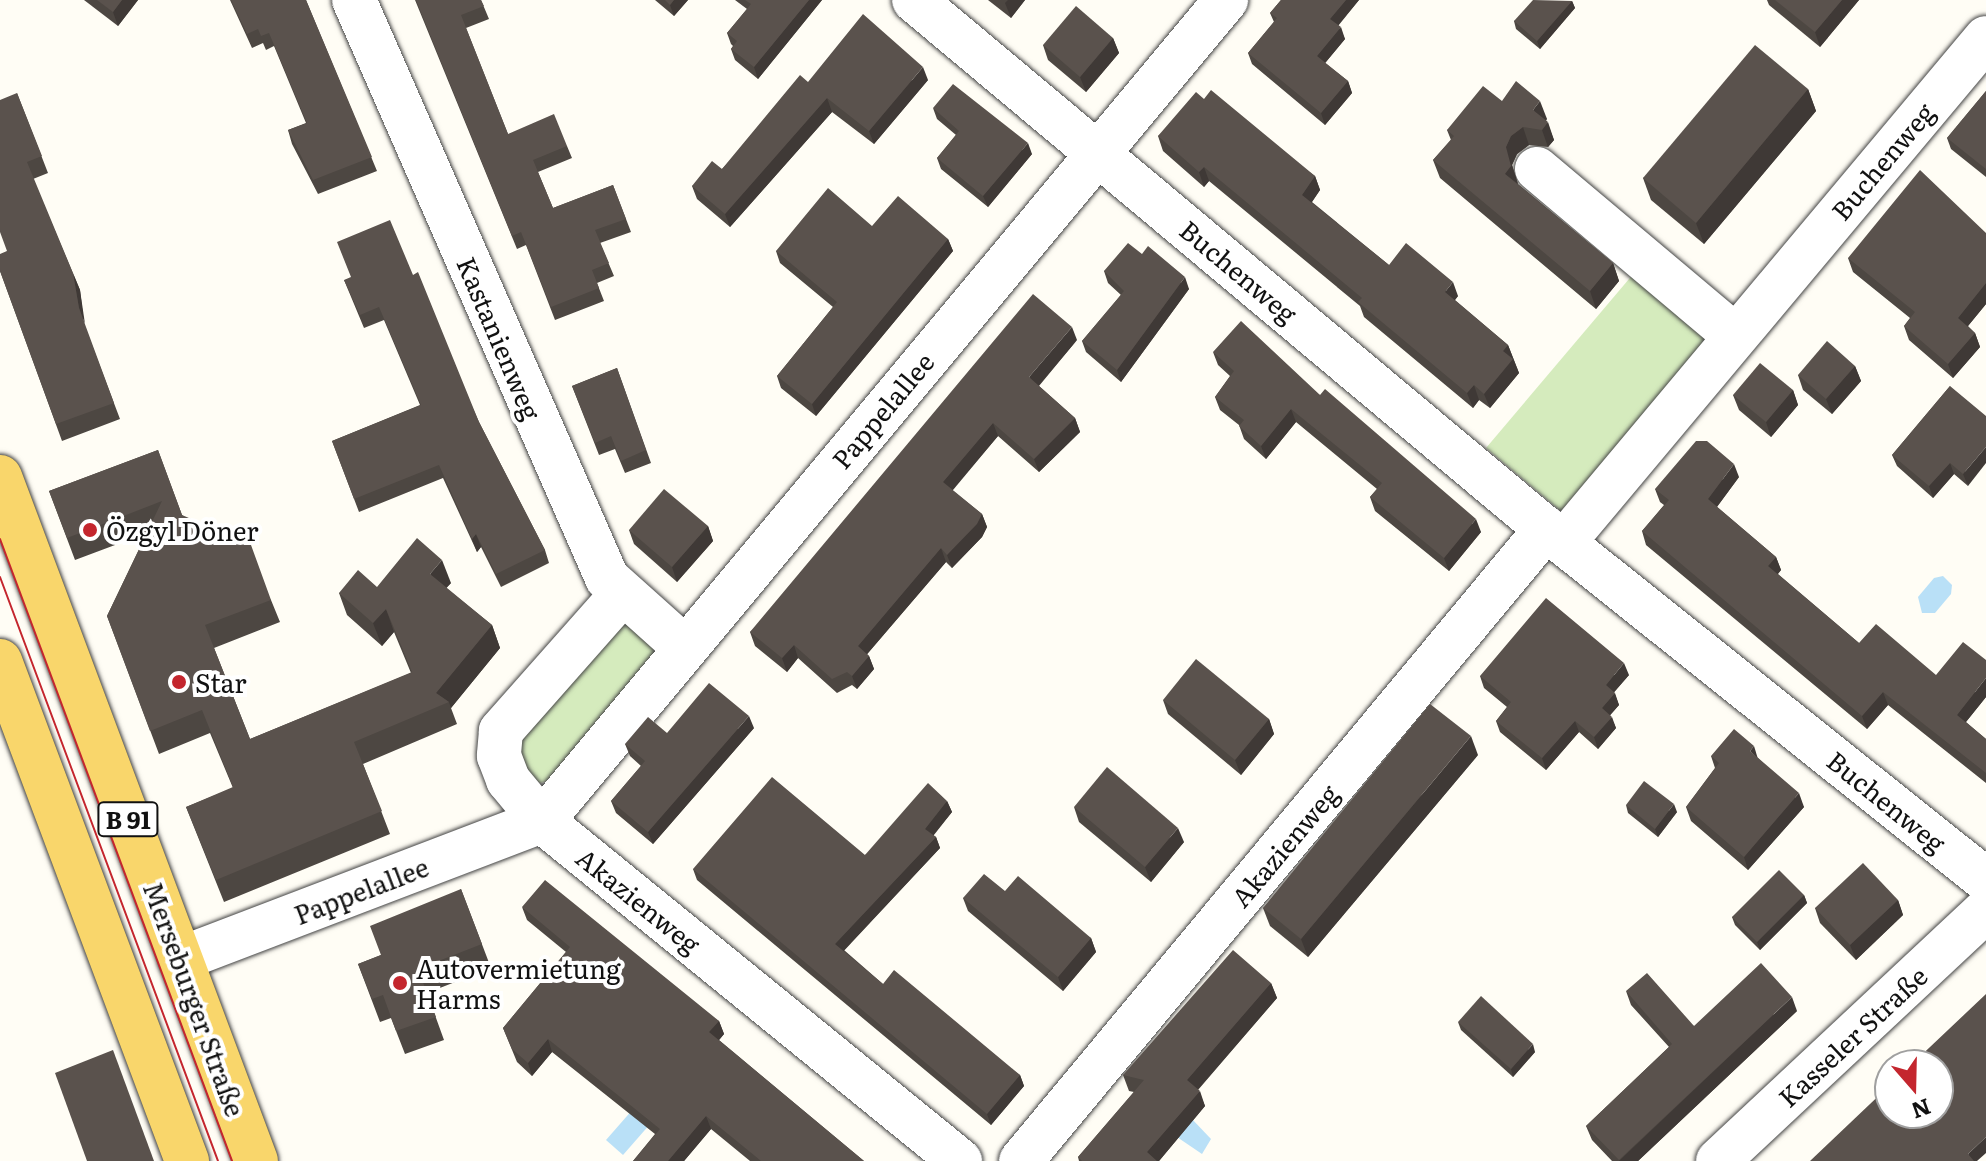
<!DOCTYPE html>
<meta charset="utf-8">
<style>
body{margin:0}
#map{position:relative;width:1986px;height:1161px;overflow:hidden;background:#fffdf5;font-family:Literata,serif}
div>[style]{position:absolute}
.green>*{inset:0;background:#d5ebbd}
.water>*{inset:0;background:#b9e0f7}
.roads{filter:drop-shadow(0 0 2px #444) drop-shadow(0 0 2px #444)}
.minor>*{height:44px;margin:-22px;padding:0 22px;transform-origin:22px;border-radius:22px;background:#fff}
.major>*{height:44px;margin:-22px;padding:0 22px;transform-origin:22px;border-radius:22px;background:#f9d66b}
.tram>*{height:2px;margin:-1px;padding:0 1px;transform-origin:1px;border-radius:1px;background:#c4262e}
.wall>*{inset:0;background:#4d4742}
.shaded-wall>*{inset:0;background:#3f3936}
.building>*{inset:0;background:#5a524d}
.dots>*{width:22px;height:22px;translate:-50% -50%;box-sizing:border-box;border:4px solid #fff;border-radius:50%}
span{translate:-50% -50%;white-space:nowrap;text-align:center;line-height:1.15;-webkit-text-stroke:8px #fff;paint-order:stroke}
.shield-label span{padding:2px 6px;background:#fff;border:2px solid;border-radius:6px;-webkit-text-stroke-width:0}
.shield-label{font-size:24px;color:#111;font-weight:700}
.street-label{font-size:26px;color:#111}
.poi-label{font-size:26px;color:#111}
.left{translate:0 -50%;text-align:left}
.north{position:absolute;left:1874px;top:1049px;width:80px;height:80px;box-sizing:border-box;background:#fff;border:2px solid #a0a0a0;border-radius:50%;rotate:160deg;font-size:22px;font-weight:700;line-height:32px;text-align:center;color:#111}
.north::after{content:'';display:block;margin:auto;width:28px;height:36px;background:#c4262e;clip-path:polygon(50% 0,100% 100%,50% 72%,0 100%)}
</style>
<div id="map">
<div class="green">
<div style="clip-path:polygon(1640px 266px,1717px 331px,1563px 513px,1486px 448px)"></div>
<div style="clip-path:polygon(615px 622px,636px 623px,653px 642px,655px 661px,561px 777px,540px 783px,524px 775px,512px 755px,519px 732px)"></div>
</div>
<div class="water">
<div style="clip-path:polygon(1943px 576px,1952px 585px,1951px 594px,1935px 613px,1922px 613px,1918px 597px,1934px 578px)"></div>
<div style="clip-path:polygon(634px 1108px,651px 1123px,623px 1155px,606px 1140px)"></div>
<div style="clip-path:polygon(1191px 1118px,1211px 1139px,1202px 1154px,1174px 1135px)"></div>
</div>
<div class="roads">
<div class="minor">
<div style="left:354px;top:0;width:631px;rotate:66.36deg"></div>
<div style="left:607px;top:578px;width:105px;rotate:41.9deg"></div>
<div style="left:914px;top:0;width:824px;rotate:39.93deg"></div>
<div style="left:1546px;top:529px;width:563px;rotate:38.58deg"></div>
<div style="left:1537px;top:169px;width:259px;rotate:40.1deg"></div>
<div style="left:1564px;top:542px;width:657px;rotate:-50.06deg"></div>
<div style="left:622px;top:594px;width:183px;rotate:131.5deg"></div>
<div style="left:501px;top:731px;width:25px;rotate:95deg"></div>
<div style="left:499px;top:756px;width:26px;rotate:69deg"></div>
<div style="left:508px;top:780px;width:53px;rotate:50.3deg"></div>
<div style="left:542px;top:821px;width:539px;rotate:39.12deg"></div>
<div style="left:180px;top:959px;width:387px;rotate:-20.9deg"></div>
<div style="left:542px;top:821px;width:1069px;rotate:-50.2deg"></div>
<div style="left:1021px;top:1161px;width:822px;rotate:-50.28deg"></div>
<div style="left:1718px;top:1161px;width:367px;rotate:-43.1deg"></div>
</div>
<div class="major">
<div style="left:0;top:477px;width:730px;rotate:69.48deg"></div>
<div style="left:0;top:661px;width:534px;rotate:69.49deg"></div>
</div>
</div>
<div class="tram">
<div style="left:0;top:539px;width:664px;rotate:69.54deg"></div>
<div style="left:0;top:577px;width:623px;rotate:69.53deg"></div>
</div>
<div class="wall">
<div style="clip-path:polygon(84px 0,138px 0,118px 26px)"></div>
<div style="clip-path:polygon(230px 0,306px 0,377px 171px,318px 194px,292px 144px,288px 130px,306px 123px,274px 46px,266px 50px,263px 43px,252px 48px)"></div>
<div style="clip-path:polygon(415px 0,481px 0,489px 19px,466px 28px,508px 134px,567px 146px,572px 158px,538px 172px,553px 208px,613px 185px,631px 232px,600px 243px,614px 276px,597px 283px,604px 301px,555px 320px,526px 245px,517px 249px)"></div>
<div style="clip-path:polygon(655px 0,688px 0,674px 16px)"></div>
<div style="clip-path:polygon(735px 0,822px 0,758px 79px,735px 60px,731px 49px,733px 46px,731px 44px,727px 33px,747px 9px)"></div>
<div style="clip-path:polygon(988px 0,1025px 0,1011px 18px)"></div>
<div style="clip-path:polygon(1281px 0,1359px 0,1338px 25px,1345px 39px,1325px 63px,1348px 81px,1352px 93px,1325px 125px,1252px 64px,1248px 53px,1274px 22px,1270px 13px)"></div>
<div style="clip-path:polygon(1767px 0,1859px 0,1820px 47px,1769px 5px)"></div>
<div style="clip-path:polygon(1572px 1px,1575px 8px,1540px 49px,1516px 29px,1514px 21px)"></div>
<div style="clip-path:polygon(1113px 38px,1119px 53px,1086px 92px,1048px 60px,1043px 45px)"></div>
<div style="clip-path:polygon(928px 80px,874px 144px,832px 112px,730px 227px,697px 199px,692px 186px,722px 169px,808px 82px)"></div>
<div style="clip-path:polygon(1808px 89px,1816px 111px,1704px 244px,1651px 200px,1643px 178px)"></div>
<div style="clip-path:polygon(1986px 91px,1986px 177px,1951px 149px,1947px 138px)"></div>
<div style="clip-path:polygon(17px 93px,48px 173px,33px 179px,80px 290px,84px 324px,120px 419px,62px 441px,0 271px,7px 251px)"></div>
<div style="clip-path:polygon(1204px 99px,1315px 176px,1320px 190px,1312px 202px,1389px 265px,1458px 296px,1455px 300px,1508px 345px,1519px 373px,1490px 408px,1479px 400px,1473px 408px,1364px 317px,1360px 306px,1209px 181px,1204px 187px,1163px 151px,1158px 136px)"></div>
<div style="clip-path:polygon(1502px 101px,1547px 119px,1546px 120px,1554px 140px,1548px 147px,1529px 145px,1517px 154px,1512px 165px,1518px 184px,1613px 263px,1619px 281px,1596px 309px,1440px 178px,1433px 160px,1451px 140px,1447px 130px)"></div>
<div style="clip-path:polygon(933px 108px,1032px 154px,988px 207px,941px 169px,937px 158px,956px 135px,937px 119px)"></div>
<div style="clip-path:polygon(872px 226px,948px 239px,953px 251px,816px 416px,781px 388px,777px 376px,833px 307px,780px 263px,776px 251px)"></div>
<div style="clip-path:polygon(1986px 233px,1986px 304px,1968px 326px,1975px 333px,1980px 347px,1953px 378px,1909px 340px,1904px 326px,1910px 318px,1853px 272px,1848px 258px)"></div>
<div style="clip-path:polygon(1142px 254px,1189px 289px,1121px 382px,1086px 352px,1082px 341px,1121px 295px,1108px 283px,1104px 271px)"></div>
<div style="clip-path:polygon(413px 275px,479px 422px,545px 550px,549px 563px,501px 587px,481px 547px,477px 552px,443px 478px,359px 512px,332px 441px,420px 405px,384px 320px,364px 328px,344px 280px)"></div>
<div style="clip-path:polygon(1077px 340px,1039px 386px,1075px 418px,1080px 432px,1039px 472px,998px 436px,952px 490px,982px 514px,987px 527px,982px 537px,952px 568px,946px 562px,867px 654px,869px 656px,874px 669px,857px 689px,852px 685px,837px 693px,798px 658px,787px 672px,755px 646px,750px 632px)"></div>
<div style="clip-path:polygon(1213px 352px,1320px 395px,1481px 532px,1449px 571px,1375px 511px,1370px 497px,1377px 489px,1296px 422px,1266px 459px,1244px 439px,1239px 425px,1220px 410px,1215px 397px,1230px 376px,1218px 365px)"></div>
<div style="clip-path:polygon(1855px 366px,1861px 381px,1832px 414px,1803px 390px,1798px 375px)"></div>
<div style="clip-path:polygon(617px 368px,651px 463px,625px 473px,615px 449px,599px 455px,572px 386px)"></div>
<div style="clip-path:polygon(1950px 386px,1968px 486px,1954px 474px,1933px 498px,1897px 466px,1892px 455px)"></div>
<div style="clip-path:polygon(1793px 390px,1798px 405px,1771px 437px,1739px 410px,1733px 395px)"></div>
<div style="clip-path:polygon(158px 450px,182px 515px,271px 600px,280px 622px,214px 648px,250px 739px,411px 673px,394px 632px,382px 646px,347px 615px,339px 593px,377px 587px,451px 583px,446px 588px,492px 625px,500px 648px,451px 708px,457px 724px,363px 764px,390px 834px,224px 902px,186px 807px,233px 788px,210px 733px,159px 754px,107px 616px,147px 533px,75px 560px,49px 491px)"></div>
<div style="clip-path:polygon(1739px 477px,1717px 507px,1776px 557px,1781px 570px,1778px 574px,1859px 643px,1986px 697px,1966px 722px,1986px 739px,1986px 783px,1888px 705px,1867px 729px,1646px 545px,1642px 531px,1664px 505px,1660px 502px,1655px 489px)"></div>
<div style="clip-path:polygon(708px 526px,713px 541px,677px 582px,634px 544px,629px 530px)"></div>
<div style="clip-path:polygon(1629px 675px,1614px 692px,1619px 705px,1610px 715px,1616px 728px,1598px 749px,1579px 732px,1546px 770px,1500px 732px,1496px 721px,1507px 707px,1484px 688px,1480px 676px)"></div>
<div style="clip-path:polygon(1163px 700px,1269px 719px,1274px 734px,1241px 775px,1168px 714px)"></div>
<div style="clip-path:polygon(754px 728px,653px 844px,616px 813px,611px 801px,641px 766px,630px 756px,625px 744px,667px 733px)"></div>
<div style="clip-path:polygon(1478px 755px,1308px 957px,1270px 926px,1263px 908px)"></div>
<div style="clip-path:polygon(1711px 756px,1758px 758px,1804px 807px,1748px 870px,1691px 821px,1686px 807px,1715px 768px)"></div>
<div style="clip-path:polygon(947px 801px,952px 812px,933px 835px,936px 837px,940px 848px,844px 950px,883px 984px,1020px 1075px,1024px 1086px,991px 1125px,697px 880px,693px 869px,865px 855px)"></div>
<div style="clip-path:polygon(1626px 805px,1677px 812px,1658px 837px,1628px 813px)"></div>
<div style="clip-path:polygon(1074px 807px,1184px 842px,1151px 882px,1079px 822px)"></div>
<div style="clip-path:polygon(461px 889px,491px 968px,427px 993px,444px 1040px,405px 1054px,391px 1018px,380px 1022px,358px 964px,381px 955px)"></div>
<div style="clip-path:polygon(1005px 891px,1091px 938px,1096px 952px,1063px 991px,968px 911px,963px 898px)"></div>
<div style="clip-path:polygon(1804px 895px,1807px 903px,1760px 950px,1735px 925px,1732px 917px)"></div>
<div style="clip-path:polygon(1898px 900px,1903px 915px,1856px 960px,1820px 923px,1815px 908px)"></div>
<div style="clip-path:polygon(522px 907px,719px 1021px,724px 1034px,719px 1040px,864px 1161px,750px 1161px,711px 1129px,684px 1161px,633px 1161px,655px 1134px,552px 1052px,532px 1076px,517px 1062px,503px 1028px,566px 952px,527px 920px)"></div>
<div style="clip-path:polygon(1271px 983px,1277px 998px,1198px 1090px,1205px 1106px,1159px 1161px,1079px 1161px,1078px 1157px,1134px 1092px,1129px 1091px,1123px 1075px)"></div>
<div style="clip-path:polygon(1626px 991px,1694px 1026px,1797px 1011px,1638px 1161px,1612px 1161px,1592px 1140px,1586px 1126px,1669px 1047px,1631px 1005px)"></div>
<div style="clip-path:polygon(1458px 1022px,1535px 1052px,1513px 1077px,1461px 1030px)"></div>
</div>
<div class="shaded-wall">
<div style="clip-path:polygon(122px 0,138px 0,118px 26px,113px 12px)"></div>
<div style="clip-path:polygon(674px 0,688px 0,674px 16px,670px 5px)"></div>
<div style="clip-path:polygon(809px 0,822px 0,758px 79px,754px 67px)"></div>
<div style="clip-path:polygon(1008px 0,1025px 0,1011px 18px,1005px 3px)"></div>
<div style="clip-path:polygon(1346px 0,1359px 0,1334px 31px,1330px 19px)"></div>
<div style="clip-path:polygon(1842px 0,1859px 0,1820px 47px,1815px 32px)"></div>
<div style="clip-path:polygon(1572px 1px,1575px 8px,1540px 49px,1537px 41px)"></div>
<div style="clip-path:polygon(1341px 27px,1345px 39px,1321px 68px,1317px 56px)"></div>
<div style="clip-path:polygon(1113px 38px,1119px 53px,1086px 92px,1080px 77px)"></div>
<div style="clip-path:polygon(923px 67px,928px 80px,874px 144px,869px 131px)"></div>
<div style="clip-path:polygon(1348px 81px,1352px 93px,1325px 125px,1321px 113px)"></div>
<div style="clip-path:polygon(1808px 89px,1816px 111px,1704px 244px,1696px 223px)"></div>
<div style="clip-path:polygon(827px 98px,832px 112px,730px 227px,725px 214px)"></div>
<div style="clip-path:polygon(1540px 101px,1547px 119px,1539px 128px,1533px 110px)"></div>
<div style="clip-path:polygon(1548px 122px,1554px 140px,1548px 147px,1542px 130px)"></div>
<div style="clip-path:polygon(1523px 127px,1529px 145px,1517px 154px,1512px 165px,1518px 184px,1505px 174px,1506px 147px,1511px 136px)"></div>
<div style="clip-path:polygon(1028px 143px,1032px 154px,988px 207px,983px 196px)"></div>
<div style="clip-path:polygon(1204px 167px,1209px 181px,1204px 187px,1199px 172px)"></div>
<div style="clip-path:polygon(1315px 176px,1320px 190px,1307px 209px,1302px 195px)"></div>
<div style="clip-path:polygon(948px 239px,953px 251px,816px 416px,812px 404px)"></div>
<div style="clip-path:polygon(1613px 263px,1619px 281px,1596px 309px,1590px 291px)"></div>
<div style="clip-path:polygon(73px 273px,80px 290px,85px 324px,79px 308px)"></div>
<div style="clip-path:polygon(1185px 277px,1189px 289px,1121px 382px,1117px 370px)"></div>
<div style="clip-path:polygon(1453px 282px,1458px 296px,1450px 306px,1445px 292px)"></div>
<div style="clip-path:polygon(1986px 283px,1986px 304px,1963px 332px,1958px 318px)"></div>
<div style="clip-path:polygon(1072px 327px,1077px 340px,1034px 391px,1029px 377px)"></div>
<div style="clip-path:polygon(1975px 333px,1980px 347px,1953px 378px,1948px 364px)"></div>
<div style="clip-path:polygon(1508px 345px,1519px 373px,1490px 408px,1484px 394px,1503px 351px)"></div>
<div style="clip-path:polygon(1855px 366px,1861px 381px,1832px 414px,1826px 399px)"></div>
<div style="clip-path:polygon(1474px 385px,1479px 400px,1473px 408px,1467px 393px)"></div>
<div style="clip-path:polygon(1793px 390px,1798px 405px,1771px 437px,1766px 422px)"></div>
<div style="clip-path:polygon(1291px 409px,1296px 422px,1266px 459px,1261px 446px)"></div>
<div style="clip-path:polygon(1075px 418px,1080px 432px,1039px 472px,1034px 459px)"></div>
<div style="clip-path:polygon(993px 423px,998px 436px,948px 496px,943px 482px)"></div>
<div style="clip-path:polygon(1986px 447px,1986px 463px,1968px 486px,1963px 474px)"></div>
<div style="clip-path:polygon(1950px 463px,1954px 474px,1933px 498px,1929px 486px)"></div>
<div style="clip-path:polygon(1734px 464px,1739px 477px,1713px 512px,1708px 499px)"></div>
<div style="clip-path:polygon(982px 514px,987px 527px,982px 537px,952px 568px,947px 555px)"></div>
<div style="clip-path:polygon(1476px 519px,1481px 532px,1449px 571px,1444px 558px)"></div>
<div style="clip-path:polygon(708px 526px,713px 541px,677px 582px,672px 567px)"></div>
<div style="clip-path:polygon(476px 534px,481px 547px,477px 552px,472px 539px)"></div>
<div style="clip-path:polygon(941px 548px,946px 562px,863px 659px,858px 646px)"></div>
<div style="clip-path:polygon(1776px 557px,1781px 570px,1773px 579px,1768px 566px)"></div>
<div style="clip-path:polygon(442px 560px,451px 583px,438px 597px,430px 574px)"></div>
<div style="clip-path:polygon(386px 609px,394px 632px,382px 646px,373px 623px)"></div>
<div style="clip-path:polygon(492px 625px,500px 648px,451px 708px,449px 702px,436px 693px)"></div>
<div style="clip-path:polygon(794px 645px,798px 658px,787px 672px,782px 658px)"></div>
<div style="clip-path:polygon(869px 656px,874px 669px,857px 689px,852px 676px)"></div>
<div style="clip-path:polygon(1624px 663px,1629px 675px,1610px 697px,1606px 685px)"></div>
<div style="clip-path:polygon(1986px 678px,1986px 697px,1961px 728px,1957px 715px)"></div>
<div style="clip-path:polygon(1883px 692px,1888px 705px,1867px 729px,1862px 716px)"></div>
<div style="clip-path:polygon(1615px 693px,1619px 705px,1606px 720px,1602px 708px)"></div>
<div style="clip-path:polygon(749px 716px,754px 728px,653px 844px,648px 832px)"></div>
<div style="clip-path:polygon(1612px 717px,1616px 728px,1598px 749px,1594px 737px)"></div>
<div style="clip-path:polygon(1269px 719px,1274px 734px,1241px 775px,1235px 760px)"></div>
<div style="clip-path:polygon(1575px 721px,1579px 732px,1546px 770px,1542px 758px)"></div>
<div style="clip-path:polygon(1471px 736px,1478px 755px,1308px 957px,1301px 939px)"></div>
<div style="clip-path:polygon(1754px 746px,1758px 759px,1750px 751px)"></div>
<div style="clip-path:polygon(1799px 793px,1804px 807px,1748px 870px,1744px 857px)"></div>
<div style="clip-path:polygon(947px 801px,952px 812px,930px 840px,925px 829px)"></div>
<div style="clip-path:polygon(1674px 804px,1677px 812px,1658px 837px,1655px 829px)"></div>
<div style="clip-path:polygon(1178px 828px,1184px 842px,1151px 882px,1145px 867px)"></div>
<div style="clip-path:polygon(936px 837px,940px 848px,840px 955px,835px 944px)"></div>
<div style="clip-path:polygon(1804px 895px,1807px 903px,1760px 950px,1757px 942px)"></div>
<div style="clip-path:polygon(1898px 900px,1903px 915px,1856px 960px,1850px 945px)"></div>
<div style="clip-path:polygon(1091px 938px,1096px 952px,1063px 991px,1058px 977px)"></div>
<div style="clip-path:polygon(1271px 983px,1277px 998px,1193px 1095px,1187px 1080px)"></div>
<div style="clip-path:polygon(1792px 997px,1797px 1011px,1638px 1161px,1619px 1161px)"></div>
<div style="clip-path:polygon(719px 1021px,724px 1034px,714px 1046px,709px 1032px)"></div>
<div style="clip-path:polygon(548px 1039px,552px 1052px,532px 1076px,528px 1063px)"></div>
<div style="clip-path:polygon(1533px 1044px,1535px 1052px,1513px 1077px,1511px 1069px)"></div>
<div style="clip-path:polygon(1020px 1075px,1024px 1086px,991px 1125px,987px 1114px)"></div>
<div style="clip-path:polygon(1200px 1091px,1205px 1106px,1159px 1161px,1151px 1161px,1147px 1152px)"></div>
<div style="clip-path:polygon(706px 1116px,711px 1129px,684px 1161px,668px 1161px)"></div>
<div style="clip-path:polygon(1986px 1137px,1986px 1153px,1977px 1161px,1970px 1161px,1968px 1154px)"></div>
</div>
<div class="building">
<div style="clip-path:polygon(97px 0,122px 0,113px 12px)"></div>
<div style="clip-path:polygon(231px 0,306px 0,372px 157px,313px 180px,288px 130px,307px 123px,269px 33px,261px 36px,258px 29px,247px 34px)"></div>
<div style="clip-path:polygon(416px 0,481px 0,484px 6px,461px 15px,508px 134px,554px 114px,567px 146px,533px 160px,553px 208px,613px 185px,626px 219px,595px 230px,609px 263px,592px 270px,599px 288px,551px 307px,521px 232px,512px 236px)"></div>
<div style="clip-path:polygon(665px 0,674px 0,670px 5px)"></div>
<div style="clip-path:polygon(745px 0,809px 0,754px 67px,731px 49px,737px 41px,727px 33px,751px 4px)"></div>
<div style="clip-path:polygon(1281px 0,1346px 0,1330px 19px,1341px 27px,1317px 56px,1348px 81px,1321px 113px,1248px 53px,1277px 18px,1270px 13px)"></div>
<div style="clip-path:polygon(1533px 0,1572px 1px,1537px 41px,1514px 21px)"></div>
<div style="clip-path:polygon(1775px 0,1842px 0,1815px 32px)"></div>
<div style="clip-path:polygon(1076px 6px,1113px 38px,1080px 77px,1043px 45px)"></div>
<div style="clip-path:polygon(863px 14px,923px 67px,869px 131px,827px 98px,725px 214px,692px 186px,712px 161px,722px 169px,800px 75px,808px 82px)"></div>
<div style="clip-path:polygon(1755px 45px,1808px 89px,1696px 223px,1643px 178px)"></div>
<div style="clip-path:polygon(1516px 81px,1540px 101px,1533px 110px,1548px 122px,1542px 130px,1523px 127px,1511px 136px,1506px 147px,1511px 166px,1505px 174px,1613px 263px,1590px 291px,1433px 160px,1454px 136px,1447px 130px,1483px 86px,1502px 101px)"></div>
<div style="clip-path:polygon(953px 84px,1028px 143px,983px 196px,937px 158px,959px 131px,933px 108px)"></div>
<div style="clip-path:polygon(1211px 90px,1315px 176px,1302px 195px,1389px 265px,1406px 243px,1453px 282px,1445px 292px,1508px 345px,1503px 351px,1513px 359px,1484px 394px,1474px 385px,1467px 393px,1358px 302px,1362px 298px,1204px 167px,1199px 172px,1158px 136px,1196px 92px,1204px 99px)"></div>
<div style="clip-path:polygon(1986px 91px,1986px 169px,1947px 138px)"></div>
<div style="clip-path:polygon(17px 93px,42px 156px,27px 162px,73px 273px,79px 308px,114px 403px,56px 424px,0 271px,0 254px,7px 251px,0 232px,0 100px)"></div>
<div style="clip-path:polygon(1920px 170px,1986px 233px,1986px 283px,1958px 318px,1975px 333px,1948px 364px,1904px 326px,1915px 312px,1848px 258px)"></div>
<div style="clip-path:polygon(828px 188px,872px 226px,898px 196px,948px 239px,812px 404px,777px 376px,837px 302px,776px 251px)"></div>
<div style="clip-path:polygon(390px 220px,413px 275px,418px 272px,479px 422px,545px 550px,496px 574px,476px 534px,472px 539px,439px 465px,354px 499px,332px 441px,421px 405px,379px 307px,360px 315px,344px 280px,351px 277px,337px 242px)"></div>
<div style="clip-path:polygon(1128px 243px,1142px 254px,1148px 246px,1185px 277px,1117px 370px,1082px 341px,1124px 291px,1104px 271px)"></div>
<div style="clip-path:polygon(1033px 294px,1072px 327px,1029px 377px,1075px 418px,1034px 459px,993px 423px,943px 482px,982px 514px,977px 524px,947px 555px,941px 548px,858px 646px,869px 656px,852px 676px,847px 672px,832px 679px,794px 645px,782px 658px,750px 632px)"></div>
<div style="clip-path:polygon(1241px 321px,1320px 395px,1325px 389px,1476px 519px,1444px 558px,1370px 497px,1382px 483px,1291px 409px,1261px 446px,1239px 426px,1244px 420px,1215px 397px,1234px 371px,1213px 352px)"></div>
<div style="clip-path:polygon(1827px 341px,1855px 366px,1826px 399px,1798px 375px)"></div>
<div style="clip-path:polygon(1760px 363px,1793px 390px,1766px 422px,1733px 395px)"></div>
<div style="clip-path:polygon(617px 368px,646px 450px,621px 461px,611px 436px,595px 443px,572px 386px)"></div>
<div style="clip-path:polygon(1950px 386px,1986px 416px,1986px 447px,1963px 474px,1950px 463px,1929px 486px,1892px 455px)"></div>
<div style="clip-path:polygon(1696px 441px,1707px 441px,1734px 464px,1708px 499px,1776px 557px,1768px 566px,1859px 643px,1876px 624px,1936px 675px,1963px 642px,1986px 660px,1986px 678px,1957px 715px,1986px 739px,1986px 773px,1883px 692px,1862px 716px,1642px 531px,1669px 500px,1655px 489px)"></div>
<div style="clip-path:polygon(158px 450px,182px 515px,251px 545px,271px 600px,205px 625px,250px 739px,412px 672px,386px 609px,373px 623px,339px 593px,358px 570px,377px 587px,417px 538px,442px 560px,430px 574px,492px 625px,436px 693px,449px 702px,354px 742px,382px 811px,216px 880px,186px 807px,233px 787px,202px 710px,150px 731px,107px 616px,162px 501px,67px 538px,49px 491px)"></div>
<div style="clip-path:polygon(664px 489px,708px 526px,672px 567px,629px 530px)"></div>
<div style="clip-path:polygon(1546px 598px,1624px 663px,1606px 685px,1615px 693px,1602px 708px,1612px 717px,1594px 737px,1575px 721px,1542px 758px,1496px 721px,1511px 702px,1480px 676px)"></div>
<div style="clip-path:polygon(1196px 659px,1269px 719px,1235px 760px,1163px 700px)"></div>
<div style="clip-path:polygon(709px 683px,749px 716px,648px 832px,611px 801px,645px 761px,625px 744px,648px 717px,667px 733px)"></div>
<div style="clip-path:polygon(1430px 704px,1471px 736px,1301px 939px,1263px 908px)"></div>
<div style="clip-path:polygon(1734px 729px,1754px 746px,1750px 751px,1799px 793px,1744px 857px,1686px 807px,1719px 763px,1711px 756px)"></div>
<div style="clip-path:polygon(1107px 767px,1178px 828px,1145px 867px,1074px 807px)"></div>
<div style="clip-path:polygon(772px 777px,865px 855px,928px 783px,947px 801px,925px 829px,936px 837px,835px 944px,883px 984px,894px 970px,1020px 1075px,987px 1114px,693px 869px)"></div>
<div style="clip-path:polygon(1644px 781px,1674px 804px,1655px 829px,1626px 805px)"></div>
<div style="clip-path:polygon(1863px 863px,1898px 900px,1850px 945px,1815px 908px)"></div>
<div style="clip-path:polygon(1779px 870px,1804px 895px,1757px 942px,1732px 917px)"></div>
<div style="clip-path:polygon(984px 874px,1005px 891px,1018px 876px,1091px 938px,1058px 977px,963px 898px)"></div>
<div style="clip-path:polygon(545px 880px,719px 1021px,709px 1032px,864px 1161px,761px 1161px,706px 1116px,668px 1161px,633px 1161px,660px 1129px,548px 1039px,528px 1063px,512px 1049px,503px 1028px,570px 947px,522px 907px)"></div>
<div style="clip-path:polygon(461px 889px,482px 944px,418px 969px,436px 1017px,396px 1031px,383px 995px,372px 999px,358px 964px,381px 955px,370px 926px)"></div>
<div style="clip-path:polygon(1233px 950px,1271px 983px,1187px 1080px,1200px 1091px,1147px 1152px,1157px 1161px,1082px 1161px,1078px 1157px,1144px 1080px,1123px 1075px)"></div>
<div style="clip-path:polygon(1761px 963px,1792px 997px,1619px 1160px,1586px 1126px,1672px 1044px,1626px 991px,1647px 973px,1694px 1026px)"></div>
<div style="clip-path:polygon(1986px 994px,1986px 1137px,1968px 1154px,1974px 1161px,1810px 1161px,1890px 1085px,1890px 1113px,1938px 1113px,1938px 1065px,1911px 1065px)"></div>
<div style="clip-path:polygon(1481px 996px,1533px 1044px,1511px 1069px,1458px 1022px)"></div>
<div style="clip-path:polygon(113px 1050px,154px 1161px,87px 1161px,55px 1073px)"></div>
</div>
<div class="dots">
<div style="left:90px;top:530px;background:#c4262e"></div>
<div style="left:179px;top:682px;background:#c4262e"></div>
<div style="left:400px;top:983px;background:#c4262e"></div>
</div>
<div class="shield-label">
<span style="left:128px;top:819px">B 91</span>
</div>
<div class="street-label">
<span style="left:1882px;top:161px;rotate:-50deg">Buchenweg</span>
<span style="left:1239px;top:271px;rotate:40deg">Buchenweg</span>
<span style="left:500px;top:338px;rotate:67deg">Kastanienweg</span>
<span style="left:882px;top:410px;rotate:-50deg">Pappelallee</span>
<span style="left:1887px;top:801px;rotate:39deg">Buchenweg</span>
<span style="left:1284px;top:845px;rotate:-50deg">Akazienweg</span>
<span style="left:361px;top:890px;rotate:-21deg">Pappelallee</span>
<span style="left:639px;top:900px;rotate:39deg">Akazienweg</span>
<span style="left:195px;top:999px;rotate:70deg">Merseburger Straße</span>
<span style="left:1852px;top:1036px;rotate:-43deg">Kasseler Straße</span>
</div>
<div class="poi-label">
<span class="left" style="left:106px;top:530px">Özgyl Döner</span>
<span class="left" style="left:195px;top:682px">Star</span>
<span class="left" style="left:416px;top:983px">Autovermietung<br>Harms</span>
</div>
<div class="north">N</div>
</div>
